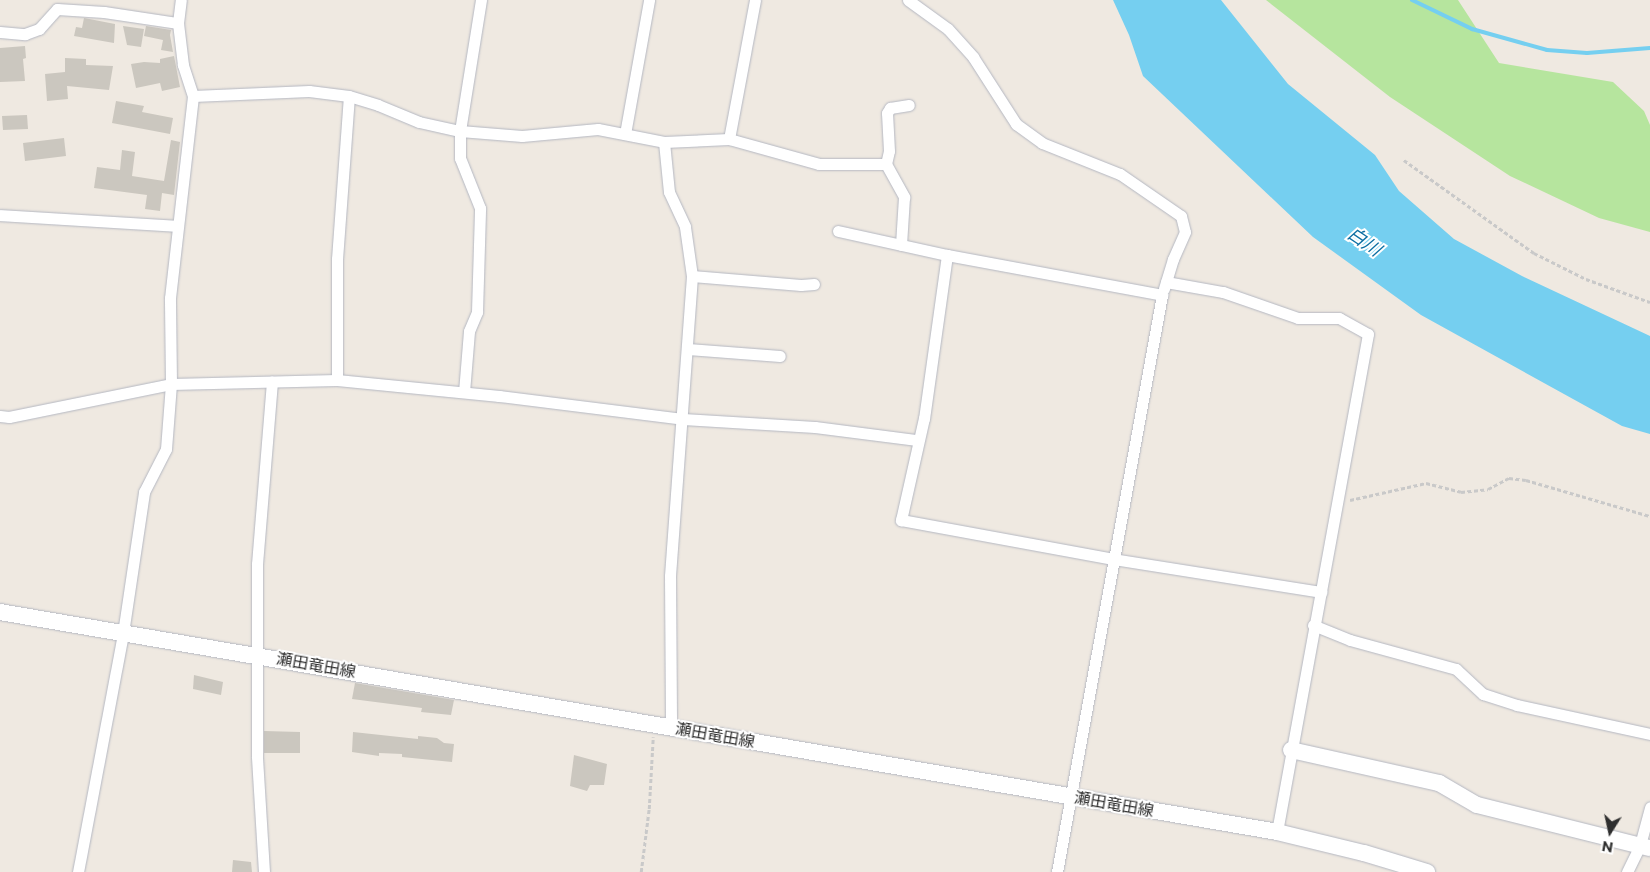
<!DOCTYPE html>
<meta charset="utf-8">
<style>
body{margin:0}
#map{position:relative;width:1650px;height:872px;overflow:hidden;background:#efe9e1;font-family:Montserrat,"Noto Sans JP",sans-serif}
div>[style]{position:absolute}
.green>*{inset:0;background:#b6e59e}
.water>*{inset:0;background:#75cff0}
.stream>*{height:4px;margin:-2px;padding:0 2px;transform-origin:2px;border-radius:2px;background:#75cff0}
.building>*{inset:0;background:#cbc7bf}
.path>*{height:2.5px;margin-top:-1.25px;transform-origin:0;background:repeating-linear-gradient(90deg,#c9c9c9 0 4px,transparent 0 6.5px)}
.roads{filter:drop-shadow(0 0 1px #b4b7c1) drop-shadow(0 0 1px #b4b7c1)}
.street>*{height:11px;margin:-5.5px;padding:0 5.5px;transform-origin:5.5px;border-radius:5.5px;background:#fff}
.secondary>*{height:16px;margin:-8px;padding:0 8px;transform-origin:8px;border-radius:8px;background:#fff}
span{translate:-50% -50%;white-space:nowrap;text-align:center;line-height:1.15;-webkit-text-stroke:4px #fff;paint-order:stroke}
.street-label{font-size:16px;color:#2e2e2e}
.water-label{font-size:18px;color:#0d6fa3;font-style:italic}
.north{position:absolute;left:1585px;top:807px;width:50px;height:50px;-webkit-text-stroke:4px #fff;paint-order:stroke;rotate:190deg;font-size:14px;font-weight:700;line-height:20px;text-align:center;color:#2e2e2e}
.north::after{content:'';display:block;margin:auto;width:18px;height:22px;background:#2e2e2e;clip-path:polygon(50% 0,100% 100%,50% 72%,0 100%)}
</style>
<div id="map">
<div class="green">
<div style="clip-path:polygon(1266px 0,1458px 0,1499px 63px,1613px 82px,1644px 111px,1650px 125px,1650px 232px,1599px 218px,1510px 176px,1390px 97px)"></div>
</div>
<div class="water">
<div style="clip-path:polygon(1113px 0,1221px 0,1288px 84px,1375px 155px,1399px 191px,1454px 239px,1522px 276px,1650px 336px,1650px 434px,1622px 426px,1421px 315px,1313px 237px,1143px 76px,1129px 35px)"></div>
</div>
<div class="stream">
<div style="left:1412px;top:0;width:67px;rotate:25.8deg"></div>
<div style="left:1472px;top:29px;width:78px;rotate:15.6deg"></div>
<div style="left:1547px;top:50px;width:40px;rotate:4.3deg"></div>
<div style="left:1587px;top:53px;width:63px;rotate:-4.5deg"></div>
</div>
<div class="building">
<div style="clip-path:polygon(84px 18px,115px 24px,114px 43px,74px 36px,76px 27px,82px 28px)"></div>
<div style="clip-path:polygon(123px 26px,144px 29px,141px 47px,127px 45px)"></div>
<div style="clip-path:polygon(146px 26px,171px 30px,170px 35px,173px 52px,161px 50px,163px 40px,144px 36px)"></div>
<div style="clip-path:polygon(25px 46px,26px 58px,23px 59px,25px 81px,0 82px,0 48px)"></div>
<div style="clip-path:polygon(174px 56px,180px 87px,162px 91px,160px 83px,136px 88px,131px 64px,144px 62px,160px 63px,160px 59px)"></div>
<div style="clip-path:polygon(65px 58px,86px 59px,86px 65px,113px 66px,109px 90px,67px 86px,68px 99px,47px 101px,45px 74px,65px 72px)"></div>
<div style="clip-path:polygon(116px 101px,144px 106px,142px 112px,173px 118px,170px 134px,112px 123px)"></div>
<div style="clip-path:polygon(27px 115px,28px 129px,3px 130px,2px 116px)"></div>
<div style="clip-path:polygon(64px 138px,66px 156px,25px 161px,23px 143px)"></div>
<div style="clip-path:polygon(171px 140px,180px 142px,174px 195px,162px 193px,160px 211px,145px 209px,147px 195px,94px 188px,97px 167px,120px 170px,122px 150px,135px 152px,132px 176px,164px 181px)"></div>
<div style="clip-path:polygon(194px 675px,223px 682px,221px 695px,193px 689px)"></div>
<div style="clip-path:polygon(355px 683px,454px 700px,451px 715px,421px 712px,422px 708px,352px 699px)"></div>
<div style="clip-path:polygon(264px 731px,300px 732px,300px 753px,264px 753px)"></div>
<div style="clip-path:polygon(353px 732px,418px 739px,418px 736px,437px 738px,444px 743px,454px 744px,452px 762px,402px 757px,402px 754px,379px 753px,379px 756px,352px 752px)"></div>
<div style="clip-path:polygon(574px 755px,607px 764px,604px 785px,590px 785px,587px 791px,570px 786px)"></div>
<div style="clip-path:polygon(233px 860px,251px 862px,252px 872px,232px 872px)"></div>
</div>
<div class="path">
<div style="left:1404px;top:160px;width:160px;rotate:35.6deg"></div>
<div style="left:1534px;top:253px;width:58px;rotate:26.6deg"></div>
<div style="left:1586px;top:279px;width:68px;rotate:19.8deg"></div>
<div style="left:1350px;top:500px;width:78px;rotate:-12.6deg"></div>
<div style="left:1426px;top:483px;width:36px;rotate:14deg"></div>
<div style="left:1461px;top:492px;width:27px;rotate:-6deg"></div>
<div style="left:1488px;top:489px;width:24px;rotate:-28deg"></div>
<div style="left:1509px;top:478px;width:17px;rotate:7deg"></div>
<div style="left:1526px;top:480px;width:129px;rotate:16.2deg"></div>
<div style="left:641px;top:872px;width:64px;rotate:-82.8deg"></div>
<div style="left:649px;top:809px;width:72px;rotate:-86.8deg"></div>
</div>
<div class="roads">
<div class="street">
<div style="left:908px;top:0;width:49px;rotate:35.9deg"></div>
<div style="left:948px;top:29px;width:38px;rotate:48deg"></div>
<div style="left:973px;top:57px;width:80px;rotate:57.3deg"></div>
<div style="left:1016px;top:124px;width:32px;rotate:36deg"></div>
<div style="left:1042px;top:143px;width:84px;rotate:21.7deg"></div>
<div style="left:1120px;top:174px;width:74px;rotate:34.5deg"></div>
<div style="left:1181px;top:216px;width:16px;rotate:76deg"></div>
<div style="left:1185px;top:232px;width:30px;rotate:114deg"></div>
<div style="left:1173px;top:259px;width:31px;rotate:107deg"></div>
<div style="left:0;top:32px;width:25px;rotate:5deg"></div>
<div style="left:25px;top:34px;width:15px;rotate:-20deg"></div>
<div style="left:39px;top:29px;width:27px;rotate:-48deg"></div>
<div style="left:57px;top:9px;width:47px;rotate:3.7deg"></div>
<div style="left:104px;top:12px;width:75px;rotate:8.5deg"></div>
<div style="left:193px;top:96px;width:116px;rotate:-2.5deg"></div>
<div style="left:309px;top:91px;width:40px;rotate:7.1deg"></div>
<div style="left:349px;top:96px;width:30px;rotate:17deg"></div>
<div style="left:378px;top:105px;width:44px;rotate:22.5deg"></div>
<div style="left:419px;top:122px;width:42px;rotate:12.4deg"></div>
<div style="left:460px;top:131px;width:62px;rotate:4.6deg"></div>
<div style="left:522px;top:136px;width:76px;rotate:-5.3deg"></div>
<div style="left:598px;top:129px;width:67px;rotate:11.1deg"></div>
<div style="left:664px;top:142px;width:65px;rotate:-2.6deg"></div>
<div style="left:729px;top:139px;width:93px;rotate:15.5deg"></div>
<div style="left:819px;top:164px;width:67px"></div>
<div style="left:886px;top:164px;width:38px;rotate:61deg"></div>
<div style="left:904px;top:197px;width:48px;rotate:93.6deg"></div>
<div style="left:625px;top:134px;width:136px;rotate:-79.8deg"></div>
<div style="left:729px;top:139px;width:141px;rotate:-79.4deg"></div>
<div style="left:664px;top:142px;width:50px;rotate:84.3deg"></div>
<div style="left:669px;top:192px;width:38px;rotate:65deg"></div>
<div style="left:685px;top:227px;width:49px;rotate:81.9deg"></div>
<div style="left:692px;top:276px;width:301px;rotate:94.2deg"></div>
<div style="left:670px;top:576px;width:153px;rotate:89.6deg"></div>
<div style="left:886px;top:164px;width:13px;rotate:-77deg"></div>
<div style="left:889px;top:151px;width:38px;rotate:-93deg"></div>
<div style="left:887px;top:113px;width:6px;rotate:-59deg"></div>
<div style="left:890px;top:108px;width:19px;rotate:-9deg"></div>
<div style="left:0;top:215px;width:178px;rotate:3.5deg"></div>
<div style="left:838px;top:231px;width:112px;rotate:12.4deg"></div>
<div style="left:947px;top:255px;width:219px;rotate:10.5deg"></div>
<div style="left:1162px;top:295px;width:586px;rotate:100.31deg"></div>
<div style="left:947px;top:255px;width:165px;rotate:98deg"></div>
<div style="left:924px;top:418px;width:105px;rotate:102.7deg"></div>
<div style="left:901px;top:520px;width:216px;rotate:10.4deg"></div>
<div style="left:1113px;top:559px;width:211px;rotate:9deg"></div>
<div style="left:692px;top:276px;width:109px;rotate:4.7deg"></div>
<div style="left:801px;top:285px;width:13px;rotate:-4deg"></div>
<div style="left:1166px;top:282px;width:58px;rotate:10deg"></div>
<div style="left:1223px;top:292px;width:79px;rotate:19.1deg"></div>
<div style="left:1298px;top:318px;width:41px"></div>
<div style="left:1339px;top:318px;width:33px;rotate:29deg"></div>
<div style="left:1368px;top:334px;width:506px;rotate:100.36deg"></div>
<div style="left:688px;top:349px;width:92px;rotate:4.4deg"></div>
<div style="left:337px;top:380px;width:121px;rotate:-90deg"></div>
<div style="left:337px;top:259px;width:163px;rotate:-85.8deg"></div>
<div style="left:464px;top:392px;width:61px;rotate:-85.3deg"></div>
<div style="left:469px;top:331px;width:21px;rotate:-67deg"></div>
<div style="left:477px;top:312px;width:104px;rotate:-88.3deg"></div>
<div style="left:480px;top:208px;width:54px;rotate:-111.8deg"></div>
<div style="left:460px;top:158px;width:27px;rotate:-90deg"></div>
<div style="left:460px;top:131px;width:133px;rotate:-80.9deg"></div>
<div style="left:0;top:416px;width:9px;rotate:6deg"></div>
<div style="left:9px;top:417px;width:165px;rotate:-11.5deg"></div>
<div style="left:171px;top:384px;width:166px;rotate:-1.4deg"></div>
<div style="left:337px;top:380px;width:163px;rotate:5.6deg"></div>
<div style="left:499px;top:396px;width:185px;rotate:7.1deg"></div>
<div style="left:683px;top:419px;width:132px;rotate:3.5deg"></div>
<div style="left:815px;top:427px;width:103px;rotate:7.3deg"></div>
<div style="left:1313px;top:625px;width:40px;rotate:22deg"></div>
<div style="left:1350px;top:640px;width:110px;rotate:15.3deg"></div>
<div style="left:1456px;top:669px;width:37px;rotate:43deg"></div>
<div style="left:1483px;top:694px;width:36px;rotate:18deg"></div>
<div style="left:1517px;top:705px;width:136px;rotate:12.3deg"></div>
<div style="left:78px;top:872px;width:243px;rotate:-79.3deg"></div>
<div style="left:123px;top:633px;width:143px;rotate:-81.5deg"></div>
<div style="left:144px;top:492px;width:48px;rotate:-62.9deg"></div>
<div style="left:166px;top:449px;width:65px;rotate:-85.6deg"></div>
<div style="left:171px;top:384px;width:86px;rotate:-90.7deg"></div>
<div style="left:170px;top:298px;width:203px;rotate:-83.5deg"></div>
<div style="left:193px;top:96px;width:33px;rotate:-108deg"></div>
<div style="left:183px;top:65px;width:42px;rotate:-96.8deg"></div>
<div style="left:178px;top:23px;width:23px;rotate:-83deg"></div>
<div style="left:264px;top:872px;width:116px;rotate:-93.5deg"></div>
<div style="left:257px;top:756px;width:192px;rotate:-90deg"></div>
<div style="left:257px;top:564px;width:183px;rotate:-85.3deg"></div>
<div style="left:1627px;top:872px;width:30px;rotate:-64deg"></div>
<div style="left:1640px;top:845px;width:39px;rotate:-75deg"></div>
</div>
<div class="secondary">
<div style="left:0;top:612px;width:1296px;rotate:9.77deg"></div>
<div style="left:1277px;top:832px;width:89px;rotate:13.6deg"></div>
<div style="left:1364px;top:853px;width:66px;rotate:16.8deg"></div>
<div style="left:1291px;top:750px;width:152px;rotate:12.6deg"></div>
<div style="left:1439px;top:783px;width:44px;rotate:30.1deg"></div>
<div style="left:1477px;top:805px;width:178px;rotate:14deg"></div>
</div>
</div>
<div class="street-label">
<span style="left:316px;top:666px;rotate:10deg">瀬田竜田線</span>
<span style="left:715px;top:736px;rotate:10deg">瀬田竜田線</span>
<span style="left:1114px;top:805px;rotate:10deg">瀬田竜田線</span>
</div>
<div class="water-label">
<span style="left:1364px;top:242px;rotate:34deg">白川</span>
</div>
<div class="north">N</div>
</div>
